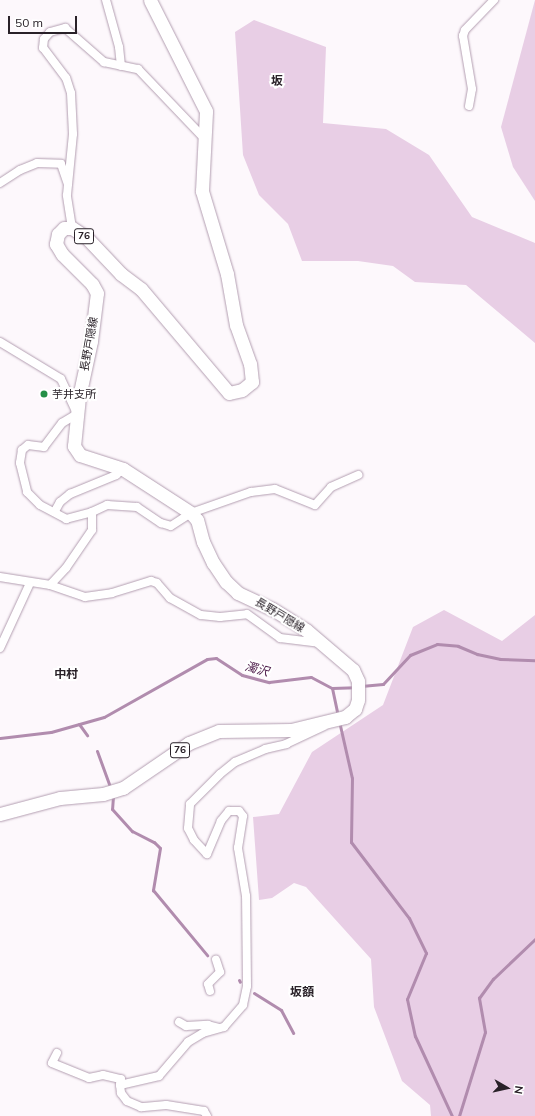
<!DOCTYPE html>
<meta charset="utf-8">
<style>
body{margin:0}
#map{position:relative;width:535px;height:1116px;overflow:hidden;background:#fdf8fc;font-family:Mulish,"Noto Sans JP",sans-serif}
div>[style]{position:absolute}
.green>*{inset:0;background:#e8cee5}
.stream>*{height:3px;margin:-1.5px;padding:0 1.5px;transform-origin:1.5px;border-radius:1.5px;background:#b18cae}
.roads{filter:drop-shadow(0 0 1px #b39eb1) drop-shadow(0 0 1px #b39eb1)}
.street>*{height:8px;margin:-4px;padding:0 4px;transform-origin:4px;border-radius:4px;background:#fff}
.primary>*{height:13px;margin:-6.5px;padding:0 6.5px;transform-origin:6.5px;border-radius:6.5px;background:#fff}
.dots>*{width:11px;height:11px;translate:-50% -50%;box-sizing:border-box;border:2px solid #fff;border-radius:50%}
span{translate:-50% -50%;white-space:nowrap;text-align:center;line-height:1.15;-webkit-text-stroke:4px #fff;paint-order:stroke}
.shield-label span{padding:1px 3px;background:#fff;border:1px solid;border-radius:3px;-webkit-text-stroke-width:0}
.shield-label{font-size:10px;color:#292128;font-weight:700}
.street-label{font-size:11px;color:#292128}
.poi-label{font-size:11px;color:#292128}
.left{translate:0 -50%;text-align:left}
.neighbourhood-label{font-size:12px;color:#292128;font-weight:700}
.water-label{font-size:12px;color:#52224f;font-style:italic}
.north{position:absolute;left:487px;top:1068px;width:40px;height:40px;-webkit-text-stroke:3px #fff;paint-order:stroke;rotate:99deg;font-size:11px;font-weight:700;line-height:16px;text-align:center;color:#292128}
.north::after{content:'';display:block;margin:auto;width:14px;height:18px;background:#292128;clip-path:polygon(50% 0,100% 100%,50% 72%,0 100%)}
.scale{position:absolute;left:8px;top:16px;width:69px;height:18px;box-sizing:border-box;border:2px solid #292128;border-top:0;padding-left:5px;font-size:12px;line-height:14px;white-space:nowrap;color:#292128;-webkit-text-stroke:3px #fff;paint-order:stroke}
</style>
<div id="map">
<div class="green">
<div style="clip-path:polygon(535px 0,535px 201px,513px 167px,501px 127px)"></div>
<div style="clip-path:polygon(254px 20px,326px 47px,323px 123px,386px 129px,429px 155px,472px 217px,535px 243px,535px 343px,466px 285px,415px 282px,393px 266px,358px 261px,302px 261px,288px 224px,259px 195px,243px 155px,235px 32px)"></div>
<div style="clip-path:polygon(444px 610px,502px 641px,535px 615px,535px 1116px,431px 1116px,430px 1105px,402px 1081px,374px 1007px,371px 959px,306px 887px,294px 883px,272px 898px,259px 900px,253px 817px,279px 814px,312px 752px,383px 705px,413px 627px)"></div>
</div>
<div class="stream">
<div style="left:361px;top:686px;width:22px;rotate:-5deg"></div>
<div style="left:383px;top:684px;width:40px;rotate:-47deg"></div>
<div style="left:410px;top:655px;width:29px;rotate:-22deg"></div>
<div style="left:437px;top:644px;width:21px;rotate:5deg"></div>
<div style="left:458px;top:646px;width:21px;rotate:23deg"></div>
<div style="left:477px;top:654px;width:24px;rotate:12deg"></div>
<div style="left:500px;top:659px;width:35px;rotate:2deg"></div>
<div style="left:332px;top:688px;width:29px;rotate:78deg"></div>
<div style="left:339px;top:721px;width:58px;rotate:77.2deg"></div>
<div style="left:352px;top:778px;width:64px;rotate:90.9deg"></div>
<div style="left:351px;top:842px;width:96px;rotate:52.7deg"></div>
<div style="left:409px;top:918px;width:39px;rotate:64deg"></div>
<div style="left:426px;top:953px;width:50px;rotate:112.4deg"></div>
<div style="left:407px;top:999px;width:38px;rotate:78deg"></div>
<div style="left:415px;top:1036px;width:88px;rotate:65.2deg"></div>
<div style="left:79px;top:724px;width:14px;rotate:54deg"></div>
<div style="left:0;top:738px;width:51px;rotate:-6.7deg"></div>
<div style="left:51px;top:732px;width:55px;rotate:-15.8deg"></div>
<div style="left:104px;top:717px;width:118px;rotate:-29.4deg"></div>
<div style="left:207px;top:659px;width:9px;rotate:-6deg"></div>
<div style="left:216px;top:658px;width:31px;rotate:33deg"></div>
<div style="left:242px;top:675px;width:28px;rotate:15deg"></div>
<div style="left:269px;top:682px;width:42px;rotate:-6.8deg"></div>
<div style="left:311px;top:677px;width:24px;rotate:28deg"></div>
<div style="left:332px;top:688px;width:23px;rotate:-2deg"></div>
<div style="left:97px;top:751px;width:37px;rotate:70deg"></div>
<div style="left:113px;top:796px;width:13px;rotate:94deg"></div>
<div style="left:112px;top:809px;width:30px;rotate:48deg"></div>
<div style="left:132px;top:831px;width:25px;rotate:27deg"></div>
<div style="left:154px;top:842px;width:8px;rotate:45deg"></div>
<div style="left:160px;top:848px;width:43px;rotate:99.5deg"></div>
<div style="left:153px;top:890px;width:85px;rotate:50.3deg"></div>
<div style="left:239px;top:980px;width:2px;rotate:63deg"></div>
<div style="left:254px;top:993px;width:32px;rotate:32deg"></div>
<div style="left:281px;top:1010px;width:26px;rotate:62deg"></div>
<div style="left:459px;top:1116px;width:88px;rotate:-72.8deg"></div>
<div style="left:485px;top:1032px;width:35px;rotate:-100deg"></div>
<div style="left:479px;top:998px;width:24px;rotate:-54deg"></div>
<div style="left:493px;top:979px;width:58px;rotate:-43.6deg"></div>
</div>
<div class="roads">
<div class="street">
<div style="left:106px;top:0;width:49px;rotate:74.5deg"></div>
<div style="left:119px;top:47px;width:19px;rotate:84deg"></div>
<div style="left:469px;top:106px;width:17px;rotate:-80deg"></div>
<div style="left:472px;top:89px;width:54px;rotate:-99.6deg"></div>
<div style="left:463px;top:36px;width:6px;rotate:-72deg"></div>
<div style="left:465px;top:30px;width:42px;rotate:-46deg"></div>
<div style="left:0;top:183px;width:24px;rotate:-33deg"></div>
<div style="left:20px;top:170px;width:18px;rotate:-22deg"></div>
<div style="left:37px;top:163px;width:24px;rotate:2deg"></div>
<div style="left:61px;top:164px;width:21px;rotate:71deg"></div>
<div style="left:72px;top:228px;width:33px;rotate:-99deg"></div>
<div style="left:67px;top:195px;width:61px;rotate:-84.4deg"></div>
<div style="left:73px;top:134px;width:41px;rotate:-92.8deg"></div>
<div style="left:71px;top:93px;width:16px;rotate:-108deg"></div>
<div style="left:66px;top:78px;width:38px;rotate:-127deg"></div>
<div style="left:43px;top:48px;width:9px;rotate:-84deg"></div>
<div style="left:44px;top:39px;width:9px;rotate:-49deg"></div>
<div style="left:50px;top:32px;width:16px;rotate:-15deg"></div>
<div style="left:65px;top:28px;width:52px;rotate:41.1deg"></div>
<div style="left:104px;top:62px;width:35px;rotate:12deg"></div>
<div style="left:138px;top:69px;width:97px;rotate:46.3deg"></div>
<div style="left:0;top:342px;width:71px;rotate:31.2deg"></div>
<div style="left:61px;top:379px;width:38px;rotate:65deg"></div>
<div style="left:77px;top:414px;width:17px;rotate:149deg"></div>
<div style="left:62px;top:423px;width:30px;rotate:127deg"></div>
<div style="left:44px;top:447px;width:16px;rotate:-173deg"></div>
<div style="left:28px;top:445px;width:8px;rotate:140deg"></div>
<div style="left:22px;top:450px;width:13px;rotate:99deg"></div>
<div style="left:20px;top:463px;width:30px;rotate:76deg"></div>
<div style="left:27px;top:492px;width:18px;rotate:45deg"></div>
<div style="left:40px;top:505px;width:30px;rotate:28deg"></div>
<div style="left:66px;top:519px;width:27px;rotate:-15deg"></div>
<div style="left:92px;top:512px;width:18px;rotate:90deg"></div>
<div style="left:92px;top:530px;width:46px;rotate:124.4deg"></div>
<div style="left:66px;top:568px;width:23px;rotate:133deg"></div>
<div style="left:55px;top:511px;width:10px;rotate:-61deg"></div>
<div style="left:60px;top:502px;width:13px;rotate:-39deg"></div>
<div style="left:70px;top:494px;width:50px;rotate:-22.4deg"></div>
<div style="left:116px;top:475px;width:9px;rotate:-41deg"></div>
<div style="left:92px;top:512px;width:17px;rotate:-25deg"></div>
<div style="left:107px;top:505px;width:30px;rotate:4deg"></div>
<div style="left:137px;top:507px;width:29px;rotate:34deg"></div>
<div style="left:161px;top:523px;width:10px;rotate:17deg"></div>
<div style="left:171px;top:526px;width:24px;rotate:-33deg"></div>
<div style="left:191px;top:513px;width:64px;rotate:-19.3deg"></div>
<div style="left:251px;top:492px;width:24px;rotate:-7deg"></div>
<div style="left:275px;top:489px;width:43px;rotate:21.8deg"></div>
<div style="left:315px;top:505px;width:24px;rotate:-48deg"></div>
<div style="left:331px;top:487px;width:30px;rotate:-24deg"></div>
<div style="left:0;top:577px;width:51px;rotate:9.1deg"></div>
<div style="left:50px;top:585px;width:37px;rotate:19deg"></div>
<div style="left:85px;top:597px;width:27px;rotate:-8deg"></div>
<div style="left:112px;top:593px;width:41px;rotate:-17.1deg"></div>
<div style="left:151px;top:581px;width:6px;rotate:18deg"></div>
<div style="left:157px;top:583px;width:20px;rotate:49deg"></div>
<div style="left:170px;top:598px;width:35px;rotate:29deg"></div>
<div style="left:201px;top:615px;width:19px;rotate:6deg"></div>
<div style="left:220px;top:617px;width:27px;rotate:-6deg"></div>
<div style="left:247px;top:614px;width:41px;rotate:36deg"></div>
<div style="left:280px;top:638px;width:39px;rotate:7deg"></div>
<div style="left:0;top:648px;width:72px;rotate:-65.2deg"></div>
<div style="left:210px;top:991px;width:7px;rotate:-106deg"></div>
<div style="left:208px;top:984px;width:17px;rotate:-45deg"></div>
<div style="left:220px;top:972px;width:13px;rotate:-108deg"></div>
<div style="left:179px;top:1022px;width:8px;rotate:30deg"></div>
<div style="left:186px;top:1026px;width:22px;rotate:-3deg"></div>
<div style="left:208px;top:1025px;width:11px;rotate:15deg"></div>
<div style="left:57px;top:1053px;width:11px;rotate:117deg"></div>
<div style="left:52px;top:1063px;width:40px;rotate:22deg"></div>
<div style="left:89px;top:1078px;width:14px;rotate:-12deg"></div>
<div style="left:103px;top:1075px;width:18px;rotate:13deg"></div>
<div style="left:121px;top:1079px;width:6px;rotate:99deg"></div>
<div style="left:207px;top:1116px;width:6px;rotate:-121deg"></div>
<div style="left:204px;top:1111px;width:38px;rotate:-171deg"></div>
<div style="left:166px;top:1105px;width:25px;rotate:175deg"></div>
<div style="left:141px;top:1107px;width:15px;rotate:-157deg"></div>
<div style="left:127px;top:1101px;width:10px;rotate:-127deg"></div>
<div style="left:121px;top:1093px;width:8px;rotate:-97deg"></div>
<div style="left:120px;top:1085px;width:40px;rotate:-13deg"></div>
<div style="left:159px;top:1076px;width:45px;rotate:-49.5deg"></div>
<div style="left:188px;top:1042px;width:17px;rotate:-31deg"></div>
<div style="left:203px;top:1033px;width:22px;rotate:-16deg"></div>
<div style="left:224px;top:1027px;width:29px;rotate:-49deg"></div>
<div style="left:243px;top:1005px;width:19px;rotate:-78deg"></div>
<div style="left:247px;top:986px;width:90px;rotate:-90.6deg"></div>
<div style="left:246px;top:896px;width:49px;rotate:-99.5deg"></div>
<div style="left:238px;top:848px;width:32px;rotate:-81deg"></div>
<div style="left:243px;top:816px;width:6px;rotate:-129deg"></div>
<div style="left:239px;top:811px;width:10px;rotate:180deg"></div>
<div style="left:229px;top:811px;width:13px;rotate:129deg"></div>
<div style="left:221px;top:821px;width:36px;rotate:113deg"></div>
<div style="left:207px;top:854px;width:19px;rotate:-133deg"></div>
<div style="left:194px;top:840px;width:13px;rotate:-117deg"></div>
<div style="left:188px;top:828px;width:24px;rotate:-85deg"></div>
<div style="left:190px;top:804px;width:42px;rotate:-45deg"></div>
<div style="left:220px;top:774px;width:19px;rotate:-39deg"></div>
<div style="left:235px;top:762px;width:33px;rotate:-23deg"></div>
<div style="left:265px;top:749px;width:22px;rotate:-13deg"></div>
<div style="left:286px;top:744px;width:42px;rotate:-25.3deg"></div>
</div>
<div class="primary">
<div style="left:0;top:814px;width:62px;rotate:-14.9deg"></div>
<div style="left:60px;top:798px;width:43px;rotate:-5.3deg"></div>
<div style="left:103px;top:794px;width:21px;rotate:-17deg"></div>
<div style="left:123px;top:788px;width:80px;rotate:-34.3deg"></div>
<div style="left:189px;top:743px;width:32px;rotate:-22deg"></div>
<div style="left:219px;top:731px;width:72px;rotate:-0.8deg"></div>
<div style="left:291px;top:730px;width:56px;rotate:-13.5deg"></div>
<div style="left:345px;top:717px;width:13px;rotate:-39deg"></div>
<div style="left:355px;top:709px;width:9px;rotate:-72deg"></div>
<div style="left:358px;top:700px;width:19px;rotate:-90deg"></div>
<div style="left:358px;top:681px;width:12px;rotate:-114deg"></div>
<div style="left:353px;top:670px;width:62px;rotate:-139.6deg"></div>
<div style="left:306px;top:630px;width:40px;rotate:-148deg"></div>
<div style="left:272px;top:609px;width:38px;rotate:-155deg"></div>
<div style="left:238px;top:593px;width:16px;rotate:-137deg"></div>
<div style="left:226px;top:582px;width:23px;rotate:-124deg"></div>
<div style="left:213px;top:563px;width:23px;rotate:-115deg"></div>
<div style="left:203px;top:542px;width:23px;rotate:-105deg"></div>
<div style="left:197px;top:520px;width:9px;rotate:-131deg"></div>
<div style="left:191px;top:513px;width:81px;rotate:-147.1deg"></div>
<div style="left:123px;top:469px;width:45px;rotate:-162deg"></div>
<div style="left:80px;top:455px;width:11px;rotate:-124deg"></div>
<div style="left:74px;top:446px;width:49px;rotate:-84.2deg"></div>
<div style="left:79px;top:397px;width:57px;rotate:-77.9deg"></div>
<div style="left:91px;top:341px;width:48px;rotate:-82.9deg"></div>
<div style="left:97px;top:293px;width:10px;rotate:-119deg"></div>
<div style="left:92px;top:284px;width:42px;rotate:-135deg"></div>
<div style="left:62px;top:254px;width:12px;rotate:-121deg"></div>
<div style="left:56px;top:244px;width:10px;rotate:-79deg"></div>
<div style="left:58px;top:234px;width:8px;rotate:-45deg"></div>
<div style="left:64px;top:228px;width:8px"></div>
<div style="left:72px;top:228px;width:17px;rotate:33deg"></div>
<div style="left:86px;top:237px;width:51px;rotate:46.6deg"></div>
<div style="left:121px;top:274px;width:25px;rotate:37deg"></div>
<div style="left:141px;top:289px;width:136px;rotate:49.8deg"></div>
<div style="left:229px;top:393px;width:13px;rotate:-13deg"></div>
<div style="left:242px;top:390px;width:13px;rotate:-39deg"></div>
<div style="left:252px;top:382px;width:18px;rotate:-96deg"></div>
<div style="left:250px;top:364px;width:41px;rotate:-109.7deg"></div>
<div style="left:236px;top:325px;width:52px;rotate:-100deg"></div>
<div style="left:227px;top:274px;width:87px;rotate:-106.8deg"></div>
<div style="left:202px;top:191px;width:80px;rotate:-87.1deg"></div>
<div style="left:206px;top:111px;width:124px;rotate:-116.8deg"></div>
</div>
</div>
<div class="dots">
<div style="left:44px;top:394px;background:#248f47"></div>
</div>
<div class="shield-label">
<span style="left:84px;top:236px">76</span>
<span style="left:180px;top:750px">76</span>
</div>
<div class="street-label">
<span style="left:89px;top:344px;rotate:-80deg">長野戸隠線</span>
<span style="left:280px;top:615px;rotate:31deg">長野戸隠線</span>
</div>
<div class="poi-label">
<span class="left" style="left:52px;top:394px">芋井支所</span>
</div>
<div class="neighbourhood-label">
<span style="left:277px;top:81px">坂</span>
<span style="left:66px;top:674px">中村</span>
<span style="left:302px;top:992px">坂額</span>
</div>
<div class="water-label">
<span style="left:257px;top:669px;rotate:15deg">濁沢</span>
</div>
<div class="north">N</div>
<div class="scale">50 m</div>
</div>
